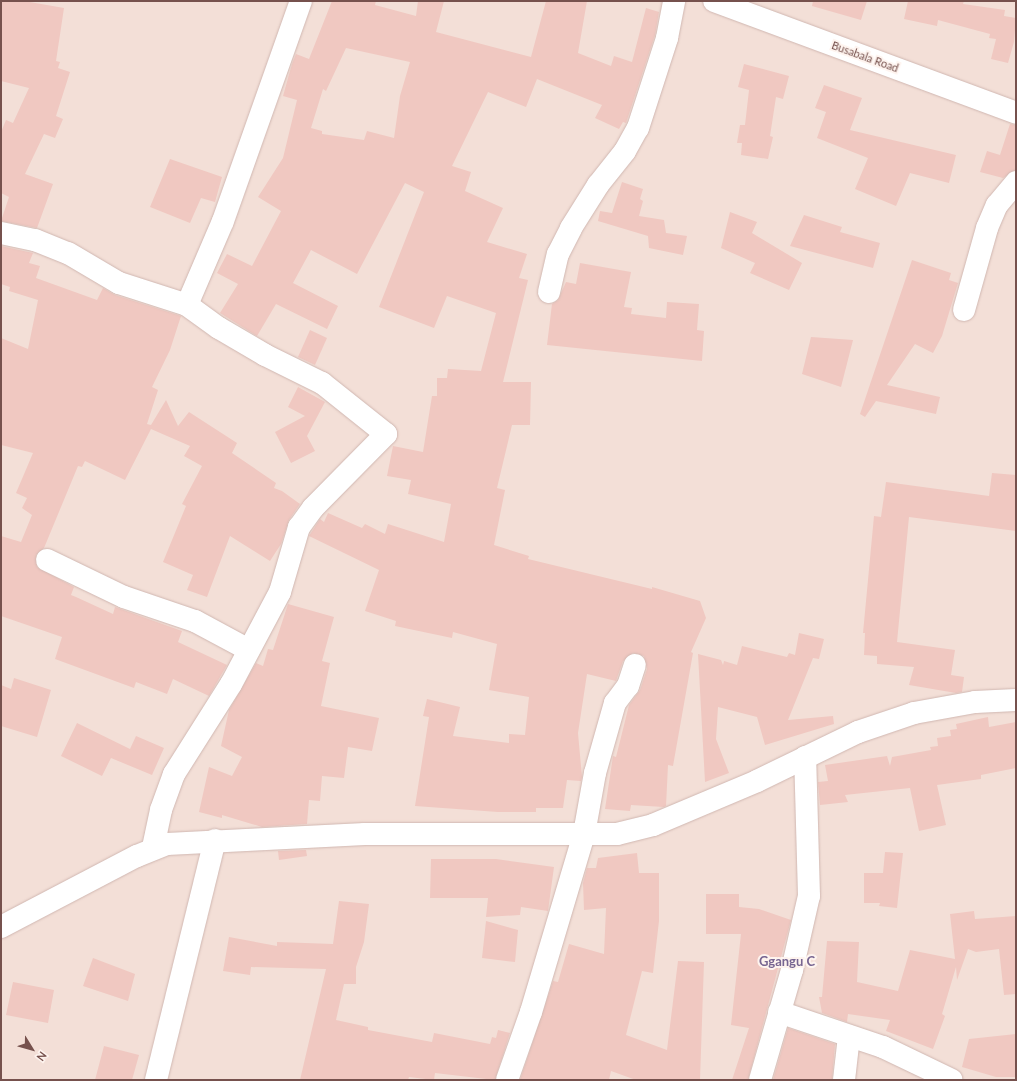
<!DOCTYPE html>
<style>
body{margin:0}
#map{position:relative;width:1017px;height:1081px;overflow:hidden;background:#fcefe9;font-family:Lato,sans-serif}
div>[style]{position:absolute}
.residential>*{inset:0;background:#f3dfd7}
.building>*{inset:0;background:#f0c8c1}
.roads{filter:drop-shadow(0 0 1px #d0b7b1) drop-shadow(0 0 1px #d0b7b1)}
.minor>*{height:22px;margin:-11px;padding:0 11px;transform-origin:11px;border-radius:11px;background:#fff}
.tertiary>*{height:22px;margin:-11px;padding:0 11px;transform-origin:11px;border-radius:11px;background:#fff}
span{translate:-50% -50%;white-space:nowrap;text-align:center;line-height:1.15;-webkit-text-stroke:4px #fef4ef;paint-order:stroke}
.street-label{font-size:11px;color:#76514d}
.quarter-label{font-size:13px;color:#776591;font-weight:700}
.frame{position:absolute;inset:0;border:2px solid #76514d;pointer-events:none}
.north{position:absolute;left:12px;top:1029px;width:40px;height:40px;-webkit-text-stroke:3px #fef4ef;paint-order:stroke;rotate:127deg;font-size:11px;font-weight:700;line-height:16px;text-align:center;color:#76514d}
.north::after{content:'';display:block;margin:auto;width:14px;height:18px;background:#76514d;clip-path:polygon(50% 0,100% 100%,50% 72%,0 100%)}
</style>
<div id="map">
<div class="residential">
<div style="clip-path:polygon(1px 1px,1016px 1px,1016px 1080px,1px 1080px)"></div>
</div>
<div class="building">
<div style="clip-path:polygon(1px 1px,24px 1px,64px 8px,56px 61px,60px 62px,58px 68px,70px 72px,56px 116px,63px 119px,55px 138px,44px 134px,25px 174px,53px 184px,37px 228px,1px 221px,9px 197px,1px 193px,1px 132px,6px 120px,13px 123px,29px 88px,1px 81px)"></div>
<div style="clip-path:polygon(evenodd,332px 1px,376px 1px,375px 5px,416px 16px,418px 1px,444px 1px,436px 32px,531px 57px,546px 1px,587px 1px,578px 53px,611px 66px,614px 56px,632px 62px,646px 8px,659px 12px,655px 35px,626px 123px,623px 122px,619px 129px,595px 118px,602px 105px,537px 79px,526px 107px,488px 92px,452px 166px,471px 172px,465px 191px,503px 208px,487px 242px,527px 254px,519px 278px,528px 280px,503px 382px,531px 382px,530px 425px,512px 425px,497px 488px,505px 490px,494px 545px,529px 556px,528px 559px,652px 589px,652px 587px,700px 601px,706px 618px,691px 652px,693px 653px,673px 766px,668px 765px,666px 806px,664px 807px,631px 805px,630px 811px,605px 809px,613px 756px,616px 757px,629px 705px,640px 690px,647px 669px,644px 656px,633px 653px,623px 661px,616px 681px,587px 674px,578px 733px,582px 777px,581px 781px,567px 780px,563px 808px,536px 808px,536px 812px,498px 812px,415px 806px,429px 717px,423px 716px,427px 699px,460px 707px,453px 736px,509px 743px,509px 734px,525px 735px,529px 697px,489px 690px,497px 644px,453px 632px,452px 638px,395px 626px,396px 621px,365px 611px,379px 570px,309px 536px,320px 519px,324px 522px,328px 513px,362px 528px,365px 524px,385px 534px,388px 524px,444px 542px,451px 504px,408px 494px,411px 480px,387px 476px,393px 446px,423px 452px,432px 396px,437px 396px,437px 378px,447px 378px,448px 369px,481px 371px,496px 313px,447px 296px,434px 328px,379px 307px,424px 192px,405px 183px,357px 274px,311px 250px,293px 283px,338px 306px,327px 329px,276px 304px,257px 336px,220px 313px,238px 284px,217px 273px,227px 254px,252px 266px,281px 211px,258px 197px,283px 158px,297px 100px,283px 96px,292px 64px,296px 54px,309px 59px,332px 1px,346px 48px,410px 62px,400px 96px,394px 138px,367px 131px,364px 140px,322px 134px,322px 131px,311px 128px,323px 89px,326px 91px,346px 48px)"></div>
<div style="clip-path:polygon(813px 1px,867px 1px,861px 20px,812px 6px)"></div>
<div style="clip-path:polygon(908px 1px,964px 1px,963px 4px,1005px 10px,1004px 16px,1016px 18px,1014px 42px,1008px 63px,991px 59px,996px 39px,989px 38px,990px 34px,938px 20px,937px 26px,904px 19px)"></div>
<div style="clip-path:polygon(744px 64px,789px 76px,783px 99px,776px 97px,770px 136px,773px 137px,768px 159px,741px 155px,742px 143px,737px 143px,740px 125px,745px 125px,749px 90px,738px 87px)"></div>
<div style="clip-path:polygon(824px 85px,862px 98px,850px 130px,956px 155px,949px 183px,910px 173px,896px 206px,855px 189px,868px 158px,817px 138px,826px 112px,815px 108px)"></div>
<div style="clip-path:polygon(1010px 124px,1016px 125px,1016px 170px,1003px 178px,980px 172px,987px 151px,1000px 155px)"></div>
<div style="clip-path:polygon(170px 159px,222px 177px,215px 202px,201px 198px,190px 223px,150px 207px)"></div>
<div style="clip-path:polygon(622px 182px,643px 189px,640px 199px,643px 201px,639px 216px,664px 220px,666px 233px,687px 236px,683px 255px,649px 248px,648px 236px,598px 221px,600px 211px,612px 213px)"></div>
<div style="clip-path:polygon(730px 212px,757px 222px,752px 233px,802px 263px,789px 290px,750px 273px,755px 263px,721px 248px)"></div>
<div style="clip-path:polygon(804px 215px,842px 227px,840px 232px,880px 243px,873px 268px,790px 246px)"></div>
<div style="clip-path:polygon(1px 246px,33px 253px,29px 263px,40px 266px,36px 278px,97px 300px,103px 288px,115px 295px,181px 316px,170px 350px,152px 387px,158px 390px,147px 424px,151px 425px,166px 400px,178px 426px,189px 412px,237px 443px,232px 453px,276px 483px,274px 488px,282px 491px,300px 504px,289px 520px,281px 544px,270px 561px,230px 536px,207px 597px,187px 590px,193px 575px,163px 562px,186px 506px,182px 504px,202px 466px,184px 456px,190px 446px,151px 429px,125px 480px,85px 461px,82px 467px,78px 466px,44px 548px,36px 555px,37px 567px,74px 587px,71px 595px,76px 597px,113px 614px,115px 607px,182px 631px,178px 642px,227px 665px,209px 696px,173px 679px,167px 694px,136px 682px,134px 688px,55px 659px,62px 637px,1px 616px,1px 536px,21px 542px,32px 515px,22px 508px,27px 498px,16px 493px,33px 453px,1px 445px,1px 338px,28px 349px,38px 300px,9px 291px,10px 287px,1px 284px)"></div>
<div style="clip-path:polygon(912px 260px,951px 273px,949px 280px,958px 283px,942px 336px,933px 353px,915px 344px,887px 385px,940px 397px,936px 414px,876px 401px,865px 417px,860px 414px)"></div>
<div style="clip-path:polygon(580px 263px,631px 272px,624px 307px,632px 308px,631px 314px,666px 318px,667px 302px,699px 304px,697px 330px,704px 331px,702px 361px,547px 345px,552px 304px,558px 300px,566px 282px,576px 284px)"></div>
<div style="clip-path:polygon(310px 330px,327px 338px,315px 365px,298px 357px)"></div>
<div style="clip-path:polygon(811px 337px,853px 340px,841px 387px,802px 374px)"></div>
<div style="clip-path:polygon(298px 387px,325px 402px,307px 436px,315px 451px,291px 463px,275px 432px,305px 416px,288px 407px)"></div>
<div style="clip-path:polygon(992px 473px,1016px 475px,1016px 531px,909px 517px,897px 642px,955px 650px,951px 675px,964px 677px,962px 692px,956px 693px,909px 685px,914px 667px,877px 664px,877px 656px,864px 655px,865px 633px,863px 633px,874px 516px,881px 517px,886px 482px,989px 496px)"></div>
<div style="clip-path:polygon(288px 604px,334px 617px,322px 661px,330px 663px,321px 706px,379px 718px,372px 751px,348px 747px,344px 778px,322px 776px,320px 801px,309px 800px,307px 824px,262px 827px,222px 815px,222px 818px,199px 812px,209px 767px,232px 776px,242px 757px,221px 746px,229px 710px,256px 663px,263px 666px,268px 649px,273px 650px)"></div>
<div style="clip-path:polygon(799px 633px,824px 639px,819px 659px,813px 658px,788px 720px,833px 716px,834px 724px,765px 745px,757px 717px,718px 707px,716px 739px,729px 773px,705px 782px,698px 654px,721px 660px,723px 665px,724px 661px,737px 665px,742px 646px,787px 657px,789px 653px,795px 655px)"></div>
<div style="clip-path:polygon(14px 678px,51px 690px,37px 737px,1px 726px,1px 685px,11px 689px)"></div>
<div style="clip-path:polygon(988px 717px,989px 727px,1016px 722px,1016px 768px,981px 775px,981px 779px,937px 785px,946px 825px,919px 831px,910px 788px,845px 795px,848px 802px,820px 805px,818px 782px,828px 781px,825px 765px,887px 756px,890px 766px,892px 757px,931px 750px,930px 747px,938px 746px,937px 738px,951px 736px,950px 730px,957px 729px,956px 724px)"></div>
<div style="clip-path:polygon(77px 723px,130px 749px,136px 736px,164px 748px,152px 775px,111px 758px,102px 776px,61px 756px)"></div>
<div style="clip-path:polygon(306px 850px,307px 856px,279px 860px,278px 851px)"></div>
<div style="clip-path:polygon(885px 852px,903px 853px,897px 908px,879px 906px,880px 903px,864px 903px,864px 873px,883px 873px)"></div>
<div style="clip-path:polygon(637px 853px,639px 873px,659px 873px,659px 921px,653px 973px,642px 971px,626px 1035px,667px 1050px,678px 961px,704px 962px,700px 1080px,636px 1080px,611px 1071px,609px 1080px,520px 1080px,553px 981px,558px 982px,569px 944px,604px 954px,606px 908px,584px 910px,583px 883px,587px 868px,596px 868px,598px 858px)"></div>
<div style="clip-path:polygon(431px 859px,496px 859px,554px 867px,548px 911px,521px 907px,520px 915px,486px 917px,488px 898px,430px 898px)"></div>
<div style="clip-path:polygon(706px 894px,739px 894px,739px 907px,759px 909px,791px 920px,748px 1080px,732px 1080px,749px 1028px,731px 1025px,741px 934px,706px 934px)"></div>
<div style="clip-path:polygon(339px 901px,369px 904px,364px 942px,356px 967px,356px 984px,344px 984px,336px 1020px,368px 1027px,368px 1030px,432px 1042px,434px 1033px,490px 1044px,492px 1037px,496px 1038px,498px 1030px,510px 1033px,495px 1080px,435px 1073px,434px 1080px,409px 1077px,408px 1080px,300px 1080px,326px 969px,251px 967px,250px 975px,223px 971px,229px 937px,277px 946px,277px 942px,333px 944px)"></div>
<div style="clip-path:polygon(974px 911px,975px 919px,1016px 916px,1016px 994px,1004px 995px,999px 949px,976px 952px,968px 949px,957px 980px,956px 967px,942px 1014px,945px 1016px,933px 1049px,886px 1031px,890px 1020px,848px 1014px,847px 1022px,822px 1013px,819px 997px,822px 997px,827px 941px,859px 942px,857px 982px,898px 991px,910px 950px,955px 959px,950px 914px)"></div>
<div style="clip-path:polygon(486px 921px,518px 930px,515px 962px,482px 958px)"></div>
<div style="clip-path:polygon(93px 958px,135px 974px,128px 1001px,83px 986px)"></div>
<div style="clip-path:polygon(13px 982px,54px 990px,48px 1023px,6px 1015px)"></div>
<div style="clip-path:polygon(788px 1028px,835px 1044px,832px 1080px,773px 1080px)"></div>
<div style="clip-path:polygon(1016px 1034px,1016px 1077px,996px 1077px,962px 1067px,969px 1039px)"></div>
<div style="clip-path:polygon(104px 1046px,139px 1055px,132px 1080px,95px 1080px)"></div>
</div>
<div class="roads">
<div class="minor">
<div style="left:1px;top:233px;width:35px;rotate:12deg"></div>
<div style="left:35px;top:240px;width:35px;rotate:22deg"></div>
<div style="left:68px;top:253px;width:59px;rotate:30.5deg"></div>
<div style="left:119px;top:283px;width:71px;rotate:17.9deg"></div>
<div style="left:187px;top:305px;width:39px;rotate:36deg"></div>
<div style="left:219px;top:328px;width:53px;rotate:30.4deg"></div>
<div style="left:265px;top:355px;width:64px;rotate:26.2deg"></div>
<div style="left:322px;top:383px;width:82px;rotate:38.6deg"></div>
<div style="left:386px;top:434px;width:104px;rotate:134.6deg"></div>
<div style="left:313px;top:508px;width:24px;rotate:126deg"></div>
<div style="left:299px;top:527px;width:68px;rotate:106.3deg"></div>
<div style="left:280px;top:592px;width:104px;rotate:118deg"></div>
<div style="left:231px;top:684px;width:107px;rotate:122.3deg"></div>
<div style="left:174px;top:774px;width:38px;rotate:110deg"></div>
<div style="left:161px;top:810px;width:40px;rotate:102deg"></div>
<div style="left:549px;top:292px;width:39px;rotate:-77deg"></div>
<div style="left:558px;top:254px;width:29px;rotate:-63deg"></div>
<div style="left:571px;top:228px;width:51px;rotate:-57.9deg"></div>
<div style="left:598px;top:185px;width:43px;rotate:-51.5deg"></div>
<div style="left:625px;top:151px;width:26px;rotate:-61deg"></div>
<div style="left:638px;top:128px;width:95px;rotate:-72.1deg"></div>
<div style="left:667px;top:38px;width:38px;rotate:-79deg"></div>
<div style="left:187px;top:305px;width:91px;rotate:-66.8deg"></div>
<div style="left:223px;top:221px;width:233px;rotate:-70.5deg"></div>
<div style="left:964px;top:310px;width:85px;rotate:-74.3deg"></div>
<div style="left:987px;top:228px;width:25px;rotate:-67deg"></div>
<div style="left:997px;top:205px;width:30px;rotate:-50deg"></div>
<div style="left:47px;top:560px;width:85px;rotate:25.7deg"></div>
<div style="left:124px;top:597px;width:75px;rotate:18.7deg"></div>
<div style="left:195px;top:621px;width:61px;rotate:28.2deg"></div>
<div style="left:1px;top:927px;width:153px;rotate:-27.6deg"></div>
<div style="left:137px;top:856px;width:32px;rotate:-22deg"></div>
<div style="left:167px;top:844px;width:198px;rotate:-2.9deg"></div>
<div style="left:365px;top:834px;width:252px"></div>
<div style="left:617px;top:834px;width:37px;rotate:-14deg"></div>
<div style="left:653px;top:825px;width:113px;rotate:-22.9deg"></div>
<div style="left:757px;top:781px;width:112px;rotate:-25.9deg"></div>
<div style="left:858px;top:732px;width:59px;rotate:-18.7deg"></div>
<div style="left:914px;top:713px;width:62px;rotate:-10.2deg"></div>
<div style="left:975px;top:702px;width:41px;rotate:-2.8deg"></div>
<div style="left:779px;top:1012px;width:110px;rotate:18.6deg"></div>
<div style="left:883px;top:1047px;width:76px;rotate:25.6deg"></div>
<div style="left:156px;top:1080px;width:247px;rotate:-76.2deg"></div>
<div style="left:507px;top:1080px;width:72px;rotate:-70.6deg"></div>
<div style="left:531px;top:1012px;width:186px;rotate:-73.4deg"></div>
<div style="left:584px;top:834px;width:62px;rotate:-79.8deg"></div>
<div style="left:595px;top:773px;width:73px;rotate:-74.1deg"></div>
<div style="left:615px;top:703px;width:21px;rotate:-53deg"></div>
<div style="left:628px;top:686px;width:22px;rotate:-72deg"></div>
<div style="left:760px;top:1080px;width:115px;rotate:-73.8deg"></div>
<div style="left:792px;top:970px;width:76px;rotate:-77.1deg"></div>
<div style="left:809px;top:896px;width:139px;rotate:-91.6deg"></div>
<div style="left:844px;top:1080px;width:44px;rotate:-83.5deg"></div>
</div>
<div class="tertiary">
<div style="left:714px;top:1px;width:322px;rotate:20.3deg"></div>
</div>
</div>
<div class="street-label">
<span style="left:865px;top:57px;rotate:20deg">Busabala Road</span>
</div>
<div class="quarter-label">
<span style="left:787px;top:961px">Ggangu C</span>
</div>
<div class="frame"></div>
<div class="north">N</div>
</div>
